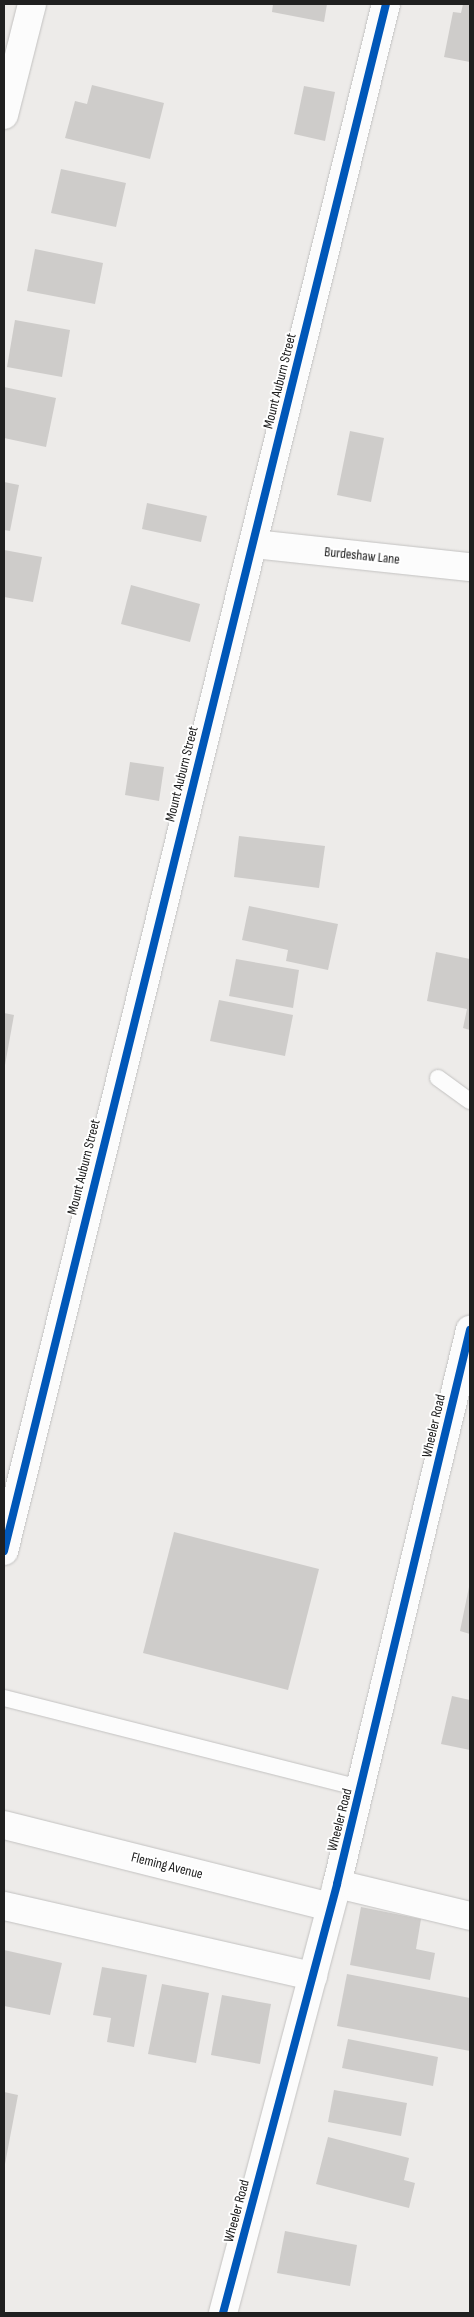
<!DOCTYPE html>
<style>
body{margin:0}
#map{position:relative;width:474px;height:2317px;overflow:hidden;background:#edebe9;font-family:"Sofia Sans Condensed",sans-serif}
div>[style]{position:absolute}
.building>*{inset:0;background:#ceccca}
.roads{filter:drop-shadow(0 0 1px #c3c2c1) drop-shadow(0 0 1px #c3c2c1)}
.service>*{height:16px;margin:-8px;padding:0 8px;transform-origin:8px;border-radius:8px;background:#fcfcfc}
.minor>*{height:28px;margin:-14px;padding:0 14px;transform-origin:14px;border-radius:14px;background:#fcfcfc}
.cycleway>*{height:8px;margin:-4px;padding:0 4px;transform-origin:4px;border-radius:4px;background:#0057b8}
span{translate:-50% -50%;white-space:nowrap;text-align:center;line-height:1.15;-webkit-text-stroke:4px #fff;paint-order:stroke}
.street-label{font-size:14px;color:#202020}
.frame{position:absolute;inset:0;border:5px solid #202020;pointer-events:none}
</style>
<div id="map">
<div class="building">
<div style="clip-path:polygon(273px 4px,327px 4px,324px 22px,272px 12px)"></div>
<div style="clip-path:polygon(463px 4px,470px 4px,470px 62px,444px 57px,453px 12px,461px 13px)"></div>
<div style="clip-path:polygon(92px 85px,164px 103px,150px 159px,65px 138px,75px 101px,87px 104px)"></div>
<div style="clip-path:polygon(304px 86px,335px 92px,325px 141px,294px 134px)"></div>
<div style="clip-path:polygon(61px 169px,126px 183px,116px 227px,51px 213px)"></div>
<div style="clip-path:polygon(35px 249px,103px 263px,95px 304px,27px 291px)"></div>
<div style="clip-path:polygon(15px 320px,70px 330px,62px 377px,7px 367px)"></div>
<div style="clip-path:polygon(4px 387px,56px 398px,46px 447px,4px 438px)"></div>
<div style="clip-path:polygon(350px 431px,384px 438px,371px 502px,337px 495px)"></div>
<div style="clip-path:polygon(4px 482px,19px 485px,10px 531px,4px 530px)"></div>
<div style="clip-path:polygon(147px 503px,207px 516px,201px 542px,142px 529px)"></div>
<div style="clip-path:polygon(4px 550px,42px 557px,33px 602px,4px 597px)"></div>
<div style="clip-path:polygon(131px 585px,200px 604px,190px 642px,121px 624px)"></div>
<div style="clip-path:polygon(130px 762px,164px 767px,159px 801px,125px 795px)"></div>
<div style="clip-path:polygon(239px 836px,325px 846px,319px 888px,234px 877px)"></div>
<div style="clip-path:polygon(249px 906px,338px 924px,328px 970px,286px 961px,288px 950px,242px 940px)"></div>
<div style="clip-path:polygon(436px 952px,470px 959px,470px 1030px,463px 1028px,467px 1009px,427px 1001px)"></div>
<div style="clip-path:polygon(236px 959px,299px 970px,293px 1008px,229px 996px)"></div>
<div style="clip-path:polygon(219px 1000px,293px 1015px,285px 1056px,210px 1041px)"></div>
<div style="clip-path:polygon(4px 1013px,14px 1015px,5px 1065px,4px 1065px)"></div>
<div style="clip-path:polygon(174px 1532px,319px 1569px,288px 1690px,143px 1653px)"></div>
<div style="clip-path:polygon(469px 1587px,470px 1587px,470px 1634px,460px 1631px)"></div>
<div style="clip-path:polygon(452px 1696px,470px 1700px,470px 1750px,441px 1744px)"></div>
<div style="clip-path:polygon(361px 1907px,421px 1919px,416px 1949px,435px 1953px,430px 1980px,350px 1965px)"></div>
<div style="clip-path:polygon(4px 1950px,62px 1963px,50px 2015px,4px 2006px)"></div>
<div style="clip-path:polygon(102px 1967px,147px 1975px,134px 2047px,107px 2042px,111px 2018px,93px 2015px)"></div>
<div style="clip-path:polygon(347px 1974px,470px 1998px,470px 2051px,337px 2026px)"></div>
<div style="clip-path:polygon(162px 1984px,209px 1993px,196px 2063px,148px 2054px)"></div>
<div style="clip-path:polygon(222px 1995px,271px 2004px,260px 2064px,211px 2055px)"></div>
<div style="clip-path:polygon(348px 2039px,438px 2057px,433px 2086px,342px 2068px)"></div>
<div style="clip-path:polygon(334px 2090px,407px 2103px,401px 2136px,328px 2122px)"></div>
<div style="clip-path:polygon(4px 2092px,18px 2095px,5px 2164px,4px 2164px)"></div>
<div style="clip-path:polygon(328px 2137px,409px 2158px,404px 2180px,415px 2183px,409px 2208px,316px 2184px)"></div>
<div style="clip-path:polygon(285px 2231px,357px 2245px,350px 2286px,277px 2273px)"></div>
</div>
<div class="roads">
<div class="service">
<div style="left:438px;top:1078px;width:39px;rotate:36deg"></div>
<div style="left:4px;top:1698px;width:367px;rotate:14.2deg"></div>
</div>
<div class="minor">
<div style="left:4px;top:115px;width:114px;rotate:-75.8deg"></div>
<div style="left:254px;top:544px;width:217px;rotate:6.1deg"></div>
<div style="left:4px;top:1551px;width:1593px;rotate:-76.13deg"></div>
<div style="left:4px;top:1825px;width:336px;rotate:14.1deg"></div>
<div style="left:337px;top:1884px;width:137px;rotate:13.5deg"></div>
<div style="left:4px;top:1906px;width:317px;rotate:12.8deg"></div>
<div style="left:223px;top:2313px;width:444px;rotate:-75.1deg"></div>
<div style="left:337px;top:1884px;width:570px;rotate:-76.5deg"></div>
</div>
</div>
<div class="cycleway">
<div style="left:4px;top:1551px;width:1593px;rotate:-76.13deg"></div>
<div style="left:223px;top:2313px;width:444px;rotate:-75.1deg"></div>
<div style="left:337px;top:1884px;width:570px;rotate:-76.5deg"></div>
</div>
<div class="street-label">
<span style="left:280px;top:381px;rotate:-76deg">Mount Auburn Street</span>
<span style="left:362px;top:556px;rotate:6deg">Burdeshaw Lane</span>
<span style="left:182px;top:774px;rotate:-76deg">Mount Auburn Street</span>
<span style="left:84px;top:1167px;rotate:-76deg">Mount Auburn Street</span>
<span style="left:434px;top:1426px;rotate:-77deg">Wheeler Road</span>
<span style="left:340px;top:1820px;rotate:-76deg">Wheeler Road</span>
<span style="left:167px;top:1866px;rotate:14deg">Fleming Avenue</span>
<span style="left:237px;top:2211px;rotate:-75deg">Wheeler Road</span>
</div>
<div class="frame"></div>
</div>
